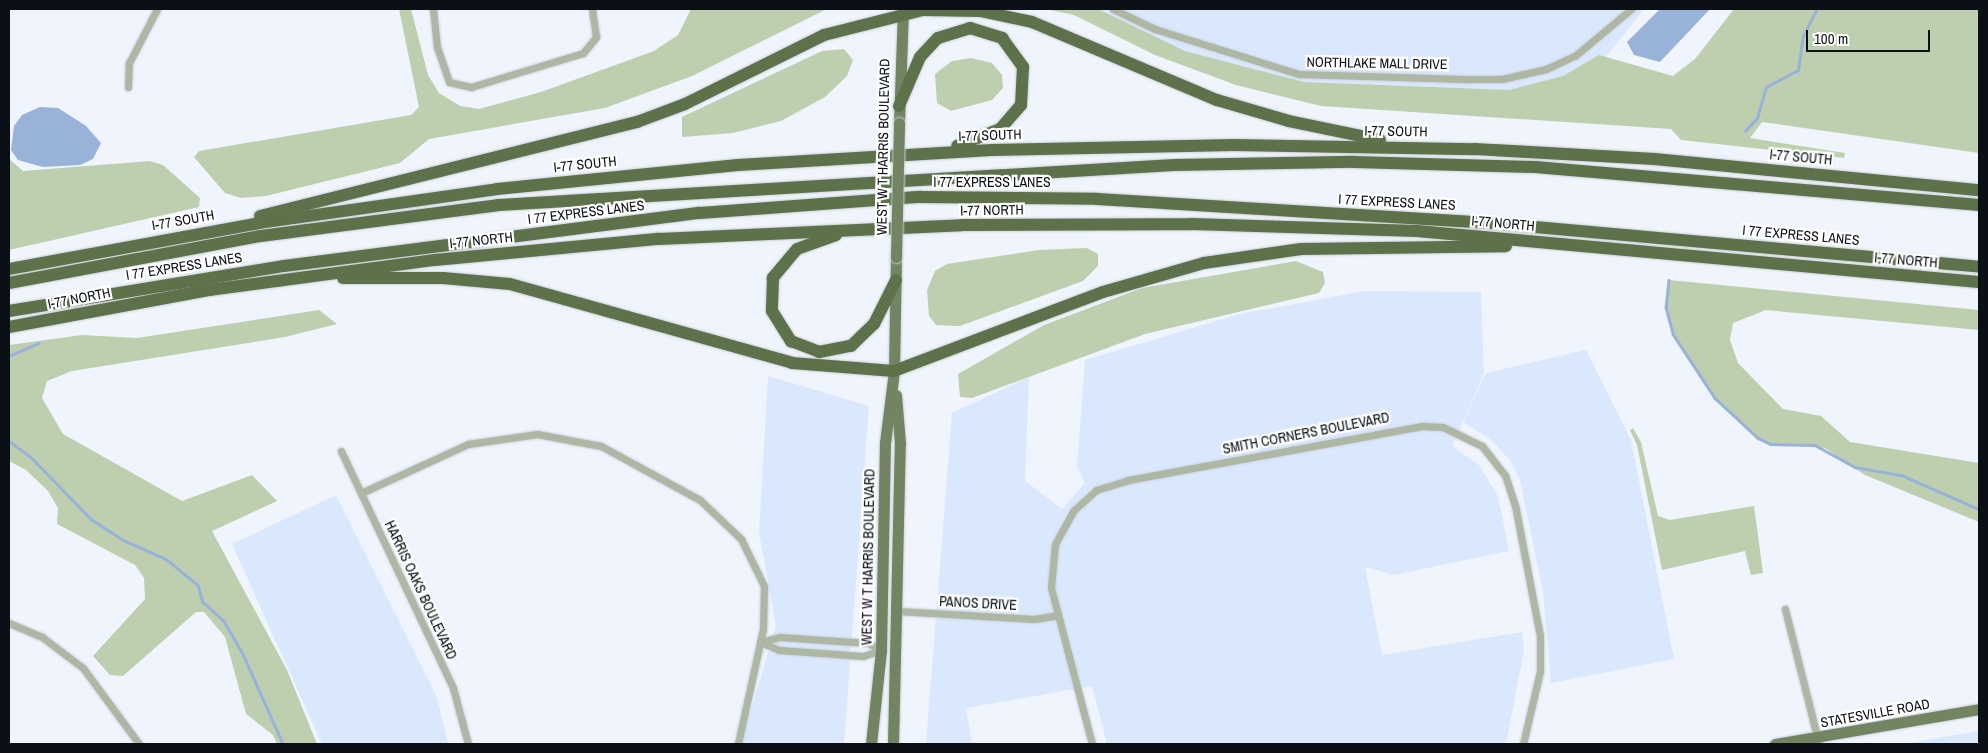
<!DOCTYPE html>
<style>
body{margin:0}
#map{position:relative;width:1988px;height:753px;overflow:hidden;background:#eff4fd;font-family:"Archivo Narrow",sans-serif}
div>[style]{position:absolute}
.built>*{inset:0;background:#dae8fe}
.green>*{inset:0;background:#becfaf}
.water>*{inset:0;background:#99b2da}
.stream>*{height:2.5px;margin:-1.25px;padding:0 1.25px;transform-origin:1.25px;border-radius:1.25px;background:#99b2da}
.roads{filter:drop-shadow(0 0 1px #cbd0d8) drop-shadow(0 0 1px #cbd0d8)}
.street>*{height:7px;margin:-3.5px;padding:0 3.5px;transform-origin:3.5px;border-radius:3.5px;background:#adb7a4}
.primary>*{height:11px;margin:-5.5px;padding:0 5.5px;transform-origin:5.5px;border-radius:5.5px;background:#728462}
.highway>*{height:12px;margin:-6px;padding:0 6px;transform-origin:6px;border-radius:6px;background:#5d724a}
.bridges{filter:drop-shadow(0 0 1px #cbd0d8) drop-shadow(0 0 1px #cbd0d8)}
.primary-bridge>*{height:11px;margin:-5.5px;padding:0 5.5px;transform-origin:5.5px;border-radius:5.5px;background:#728462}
span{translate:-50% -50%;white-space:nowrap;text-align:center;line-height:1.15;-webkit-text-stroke:4.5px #fff;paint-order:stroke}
.street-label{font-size:14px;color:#0b1016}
.frame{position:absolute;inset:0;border:10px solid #0b1016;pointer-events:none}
.scale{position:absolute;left:1806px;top:30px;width:124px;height:22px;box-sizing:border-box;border:2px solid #0b1016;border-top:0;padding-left:6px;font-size:15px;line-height:18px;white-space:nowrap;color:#0b1016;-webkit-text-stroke:4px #fff;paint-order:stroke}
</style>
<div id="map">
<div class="built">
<div style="clip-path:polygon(1099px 9px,1644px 9px,1572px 100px,1296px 88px,1110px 30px)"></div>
<div style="clip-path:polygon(1365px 291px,1481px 292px,1484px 373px,1452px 446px,1479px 465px,1498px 496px,1509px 551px,1394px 575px,1365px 567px,1382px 655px,1522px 632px,1524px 650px,1507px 739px,1502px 744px,1107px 744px,1092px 686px,966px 708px,972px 744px,926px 744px,952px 413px,1029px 377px,1025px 481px,1062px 509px,1085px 483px,1077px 466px,1085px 360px,1240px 314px)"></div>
<div style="clip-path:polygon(1586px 350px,1631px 440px,1674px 659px,1551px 683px,1543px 591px,1520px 480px,1509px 459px,1490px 439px,1463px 422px,1486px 373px)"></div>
<div style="clip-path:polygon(768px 376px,869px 406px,844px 744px,741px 744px,776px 626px,759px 532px)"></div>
<div style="clip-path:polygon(336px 495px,437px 697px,448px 744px,322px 744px,232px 544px)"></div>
<div style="clip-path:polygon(1979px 731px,1979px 744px,1904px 744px)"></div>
</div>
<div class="green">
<div style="clip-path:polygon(399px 9px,411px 9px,428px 75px,439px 93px,460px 106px,479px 109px,541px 92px,654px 51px,678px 35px,691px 9px,827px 9px,692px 76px,605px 108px,429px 139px,400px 163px,266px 196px,241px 198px,225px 193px,194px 157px,199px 151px,411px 115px,419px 107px)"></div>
<div style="clip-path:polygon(1045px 9px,1098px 9px,1185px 51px,1304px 82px,1509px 90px,1563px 76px,1599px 55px,1673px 76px,1695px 59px,1734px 9px,1979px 9px,1979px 153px,1762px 122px,1750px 138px,1845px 153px,1844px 158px,1681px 140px,1671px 129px,1321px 106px,1236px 85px,1155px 55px,1074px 15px)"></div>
<div style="clip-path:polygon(844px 49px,853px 60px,847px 76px,825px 97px,781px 121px,733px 133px,682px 137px,682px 117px,822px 51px)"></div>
<div style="clip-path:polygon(971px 58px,992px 63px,1002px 75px,1003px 88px,992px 100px,951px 111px,937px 103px,935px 74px,952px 61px)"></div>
<div style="clip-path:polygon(9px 159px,23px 171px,150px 161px,163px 165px,200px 198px,199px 207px,9px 250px)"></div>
<div style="clip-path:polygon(1087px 248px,1098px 254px,1098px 266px,1083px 281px,960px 326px,936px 325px,929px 316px,927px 290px,935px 271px,947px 264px,1039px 250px)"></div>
<div style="clip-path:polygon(1296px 261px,1323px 272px,1325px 283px,1319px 293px,1145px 334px,972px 398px,960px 397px,958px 374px,1044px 325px,1142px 288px)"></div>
<div style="clip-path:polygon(1669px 280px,1979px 310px,1979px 330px,1766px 310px,1733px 323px,1730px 340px,1738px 363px,1783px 409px,1821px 416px,1850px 442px,1979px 463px,1979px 522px,1865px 475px,1825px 448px,1771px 444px,1758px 438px,1715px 398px,1673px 334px,1666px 307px)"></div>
<div style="clip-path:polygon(319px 310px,337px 324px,285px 337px,72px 371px,47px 381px,42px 398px,63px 434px,182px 501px,252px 475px,277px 501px,212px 531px,287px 670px,317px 744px,277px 744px,273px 735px,246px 714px,225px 637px,204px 612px,196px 612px,123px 676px,110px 675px,93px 656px,145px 599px,144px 578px,135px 565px,57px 524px,58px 508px,48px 491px,26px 470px,9px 461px,9px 345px,82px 335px,137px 338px)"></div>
<div style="clip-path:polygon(1633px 428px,1641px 442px,1658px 516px,1670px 520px,1754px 506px,1763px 573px,1751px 575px,1745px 551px,1662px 570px,1637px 445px,1630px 430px)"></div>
</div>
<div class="water">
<div style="clip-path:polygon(1660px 9px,1710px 9px,1660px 62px,1634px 55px,1627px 42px)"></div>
<div style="clip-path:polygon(40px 107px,58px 108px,86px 126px,101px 143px,93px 159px,80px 165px,43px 167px,18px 160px,11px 150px,14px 126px,22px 115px)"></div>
</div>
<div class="stream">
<div style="left:1745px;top:131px;width:18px;rotate:-47deg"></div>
<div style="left:1757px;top:118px;width:32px;rotate:-74deg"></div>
<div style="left:1766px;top:87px;width:36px;rotate:-28deg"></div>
<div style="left:1798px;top:70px;width:34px;rotate:-82deg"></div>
<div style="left:1803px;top:36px;width:30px;rotate:-63deg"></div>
<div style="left:1669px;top:280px;width:27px;rotate:96deg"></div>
<div style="left:1666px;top:307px;width:28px;rotate:75deg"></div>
<div style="left:1673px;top:334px;width:77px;rotate:56.7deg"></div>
<div style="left:1715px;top:398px;width:59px;rotate:42.9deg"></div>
<div style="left:1758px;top:438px;width:14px;rotate:25deg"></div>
<div style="left:1771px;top:444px;width:44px;rotate:1.3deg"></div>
<div style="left:1815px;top:445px;width:46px;rotate:28.8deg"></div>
<div style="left:1855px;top:467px;width:47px;rotate:9.9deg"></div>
<div style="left:1901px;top:475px;width:85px;rotate:23.6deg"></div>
<div style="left:9px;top:356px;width:32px;rotate:-24deg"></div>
<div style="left:9px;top:441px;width:27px;rotate:36deg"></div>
<div style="left:31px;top:457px;width:86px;rotate:45.9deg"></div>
<div style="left:91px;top:519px;width:38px;rotate:33deg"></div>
<div style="left:123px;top:540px;width:47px;rotate:23.8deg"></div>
<div style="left:166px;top:559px;width:41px;rotate:39.1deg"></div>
<div style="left:198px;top:585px;width:18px;rotate:74deg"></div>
<div style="left:203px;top:602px;width:28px;rotate:42deg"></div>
<div style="left:224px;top:621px;width:38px;rotate:60deg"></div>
<div style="left:243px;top:654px;width:98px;rotate:66deg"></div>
</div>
<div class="roads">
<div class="street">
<div style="left:433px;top:9px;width:38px;rotate:84deg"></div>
<div style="left:437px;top:47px;width:37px;rotate:71deg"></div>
<div style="left:449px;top:82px;width:23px;rotate:13deg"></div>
<div style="left:471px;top:87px;width:117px;rotate:-16.9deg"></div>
<div style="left:583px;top:53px;width:21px;rotate:-51deg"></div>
<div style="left:596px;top:37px;width:28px;rotate:-98deg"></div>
<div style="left:1113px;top:9px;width:47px;rotate:25.5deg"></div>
<div style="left:1155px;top:29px;width:151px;rotate:17.4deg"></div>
<div style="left:1299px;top:74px;width:173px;rotate:1.7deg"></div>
<div style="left:1472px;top:79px;width:30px"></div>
<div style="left:1502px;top:79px;width:45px;rotate:-12.8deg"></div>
<div style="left:1546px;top:69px;width:33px;rotate:-25deg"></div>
<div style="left:1576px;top:55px;width:72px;rotate:-39.9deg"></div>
<div style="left:128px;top:87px;width:24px;rotate:-88deg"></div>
<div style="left:129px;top:63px;width:61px;rotate:-62.6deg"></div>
<div style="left:341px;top:451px;width:262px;rotate:64.7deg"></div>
<div style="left:453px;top:688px;width:58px;rotate:75deg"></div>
<div style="left:361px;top:493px;width:118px;rotate:-24.6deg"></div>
<div style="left:468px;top:444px;width:70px;rotate:-8.2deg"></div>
<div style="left:537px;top:434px;width:65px;rotate:10.6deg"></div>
<div style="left:601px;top:446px;width:113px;rotate:28.6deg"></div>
<div style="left:700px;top:500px;width:57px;rotate:43.6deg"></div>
<div style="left:741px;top:539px;width:52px;rotate:63.9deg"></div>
<div style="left:764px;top:586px;width:43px;rotate:91.3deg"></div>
<div style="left:763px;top:629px;width:118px;rotate:102.3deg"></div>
<div style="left:1785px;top:609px;width:139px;rotate:75.9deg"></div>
<div style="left:897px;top:611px;width:137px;rotate:3.3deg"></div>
<div style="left:1034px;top:619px;width:24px;rotate:-9deg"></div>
<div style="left:9px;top:623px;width:36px;rotate:23deg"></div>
<div style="left:42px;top:637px;width:51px;rotate:37.1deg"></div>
<div style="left:83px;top:668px;width:94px;rotate:53.6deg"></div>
<div style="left:760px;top:642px;width:21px;rotate:-14deg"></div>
<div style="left:780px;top:637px;width:88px;rotate:3.9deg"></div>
<div style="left:868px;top:643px;width:15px;rotate:28deg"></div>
<div style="left:761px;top:642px;width:20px;rotate:24deg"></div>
<div style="left:779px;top:650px;width:84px;rotate:4.1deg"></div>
<div style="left:863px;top:656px;width:19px;rotate:-18deg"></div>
<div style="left:1092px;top:744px;width:161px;rotate:-104.7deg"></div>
<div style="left:1051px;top:588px;width:44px;rotate:-84.8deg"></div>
<div style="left:1055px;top:544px;width:38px;rotate:-61deg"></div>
<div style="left:1073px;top:511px;width:31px;rotate:-42deg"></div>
<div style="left:1096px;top:490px;width:34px;rotate:-17deg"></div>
<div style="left:1128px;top:480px;width:299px;rotate:-10.4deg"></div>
<div style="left:1422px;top:426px;width:21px;rotate:3deg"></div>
<div style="left:1443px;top:427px;width:43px;rotate:26deg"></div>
<div style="left:1482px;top:446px;width:37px;rotate:52deg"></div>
<div style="left:1505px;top:475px;width:32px;rotate:72deg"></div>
<div style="left:1515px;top:505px;width:133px;rotate:79.2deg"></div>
<div style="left:1540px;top:636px;width:35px;rotate:90deg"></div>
<div style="left:1540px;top:671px;width:75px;rotate:103.1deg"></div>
</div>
<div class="primary">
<div style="left:899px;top:123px;width:114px;rotate:-88deg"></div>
<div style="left:871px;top:744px;width:95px;rotate:-83.9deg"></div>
<div style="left:881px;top:650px;width:207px;rotate:-88.9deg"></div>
<div style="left:885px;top:443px;width:73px;rotate:-82.9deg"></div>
<div style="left:894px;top:371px;width:114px;rotate:-89deg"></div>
<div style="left:893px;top:744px;width:301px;rotate:-88.7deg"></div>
<div style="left:900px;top:443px;width:48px;rotate:-94.8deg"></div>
<div style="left:1775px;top:744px;width:207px;rotate:-9.7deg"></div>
</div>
<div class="highway">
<div style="left:899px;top:106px;width:53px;rotate:-66.8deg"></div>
<div style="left:920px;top:57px;width:26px;rotate:-47deg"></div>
<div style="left:938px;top:38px;width:34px;rotate:-17deg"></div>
<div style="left:970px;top:28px;width:34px;rotate:17deg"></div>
<div style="left:1002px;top:38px;width:36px;rotate:54deg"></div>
<div style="left:1023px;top:67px;width:38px;rotate:93deg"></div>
<div style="left:1021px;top:105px;width:32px;rotate:131deg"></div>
<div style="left:1000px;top:129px;width:46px;rotate:158.4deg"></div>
<div style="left:260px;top:216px;width:389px;rotate:-14deg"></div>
<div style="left:637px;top:122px;width:51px;rotate:-20.6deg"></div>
<div style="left:685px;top:104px;width:155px;rotate:-26.4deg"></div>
<div style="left:824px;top:35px;width:102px;rotate:-14.2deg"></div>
<div style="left:923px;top:10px;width:57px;rotate:1deg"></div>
<div style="left:980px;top:11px;width:53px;rotate:11.9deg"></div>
<div style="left:1032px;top:22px;width:201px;rotate:22.9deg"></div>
<div style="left:1217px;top:100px;width:75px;rotate:16.3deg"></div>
<div style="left:1289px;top:121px;width:93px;rotate:11.8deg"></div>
<div style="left:836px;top:235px;width:41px;rotate:160.3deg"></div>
<div style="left:797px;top:249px;width:38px;rotate:130deg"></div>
<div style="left:773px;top:278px;width:33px;rotate:92deg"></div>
<div style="left:772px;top:311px;width:36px;rotate:58deg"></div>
<div style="left:791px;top:341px;width:30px;rotate:21deg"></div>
<div style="left:819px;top:352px;width:33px;rotate:-11deg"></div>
<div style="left:851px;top:346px;width:32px;rotate:-44deg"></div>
<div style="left:874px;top:324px;width:49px;rotate:-63.4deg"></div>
<div style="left:9px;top:269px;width:254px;rotate:-10.4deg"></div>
<div style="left:259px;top:223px;width:240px;rotate:-8.1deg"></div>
<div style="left:497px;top:189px;width:242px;rotate:-5.7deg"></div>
<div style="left:738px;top:165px;width:254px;rotate:-3.4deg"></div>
<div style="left:992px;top:150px;width:242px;rotate:-1.2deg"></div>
<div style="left:1234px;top:145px;width:241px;rotate:1deg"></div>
<div style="left:1475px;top:149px;width:180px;rotate:3.2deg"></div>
<div style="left:1655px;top:159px;width:325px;rotate:5.5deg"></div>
<div style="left:343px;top:278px;width:100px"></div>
<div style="left:443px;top:278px;width:67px;rotate:5.1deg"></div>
<div style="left:510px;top:284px;width:293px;rotate:15.6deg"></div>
<div style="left:792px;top:363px;width:102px;rotate:4.5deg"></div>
<div style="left:894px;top:371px;width:223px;rotate:-20.7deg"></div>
<div style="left:1103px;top:292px;width:105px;rotate:-16deg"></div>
<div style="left:1204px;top:263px;width:98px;rotate:-8.2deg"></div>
<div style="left:1301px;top:249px;width:205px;rotate:-0.8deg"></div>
<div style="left:9px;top:283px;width:256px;rotate:-10.6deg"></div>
<div style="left:261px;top:236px;width:240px;rotate:-7.4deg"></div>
<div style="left:499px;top:205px;width:676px;rotate:-3.39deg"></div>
<div style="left:1174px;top:165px;width:180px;rotate:-1deg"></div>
<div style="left:1354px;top:162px;width:181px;rotate:1.6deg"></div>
<div style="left:1535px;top:167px;width:446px;rotate:4.9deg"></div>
<div style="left:9px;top:311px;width:279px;rotate:-9.3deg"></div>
<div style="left:284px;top:266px;width:419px;rotate:-7.3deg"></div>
<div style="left:700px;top:213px;width:221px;rotate:-4.2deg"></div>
<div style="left:920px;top:197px;width:177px;rotate:0.6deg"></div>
<div style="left:1097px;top:199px;width:394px;rotate:3.5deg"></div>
<div style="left:1490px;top:223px;width:491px;rotate:5.1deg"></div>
<div style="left:9px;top:327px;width:203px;rotate:-10.5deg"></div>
<div style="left:209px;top:290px;width:228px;rotate:-7.6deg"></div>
<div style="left:435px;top:260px;width:225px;rotate:-5.4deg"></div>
<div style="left:659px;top:239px;width:303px;rotate:-2.6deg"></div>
<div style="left:962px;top:225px;width:230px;rotate:-0.2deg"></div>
<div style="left:1192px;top:224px;width:225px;rotate:1.8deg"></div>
<div style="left:1417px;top:231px;width:564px;rotate:5.19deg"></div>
</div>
</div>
<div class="bridges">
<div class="primary-bridge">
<div style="left:896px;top:257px;width:134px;rotate:-88.7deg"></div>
</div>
</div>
<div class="street-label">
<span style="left:1377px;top:63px;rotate:1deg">NORTHLAKE MALL DRIVE</span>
<span style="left:1396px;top:131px;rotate:1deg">I-77 SOUTH</span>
<span style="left:990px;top:135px;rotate:-2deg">I-77 SOUTH</span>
<span style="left:883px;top:147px;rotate:-89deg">WEST W T HARRIS BOULEVARD</span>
<span style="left:1801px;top:157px;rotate:5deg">I-77 SOUTH</span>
<span style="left:585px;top:164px;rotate:-6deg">I-77 SOUTH</span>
<span style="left:992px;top:182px">I 77 EXPRESS LANES</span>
<span style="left:1397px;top:202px;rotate:3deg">I 77 EXPRESS LANES</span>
<span style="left:992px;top:210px;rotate:-1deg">I-77 NORTH</span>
<span style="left:586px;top:212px;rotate:-7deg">I 77 EXPRESS LANES</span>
<span style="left:183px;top:220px;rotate:-10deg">I-77 SOUTH</span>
<span style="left:1503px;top:223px;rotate:5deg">I-77 NORTH</span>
<span style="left:1801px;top:235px;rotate:5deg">I 77 EXPRESS LANES</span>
<span style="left:481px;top:240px;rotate:-6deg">I-77 NORTH</span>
<span style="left:1906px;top:260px;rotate:5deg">I-77 NORTH</span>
<span style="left:184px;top:266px;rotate:-9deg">I 77 EXPRESS LANES</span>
<span style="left:79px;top:298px;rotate:-11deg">I-77 NORTH</span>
<span style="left:1306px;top:433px;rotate:-11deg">SMITH CORNERS BOULEVARD</span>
<span style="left:868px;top:557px;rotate:-89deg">WEST W T HARRIS BOULEVARD</span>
<span style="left:421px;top:590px;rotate:65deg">HARRIS OAKS BOULEVARD</span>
<span style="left:978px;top:603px;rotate:3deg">PANOS DRIVE</span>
<span style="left:1875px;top:713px;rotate:-10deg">STATESVILLE ROAD</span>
</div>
<div class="frame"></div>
<div class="scale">100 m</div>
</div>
